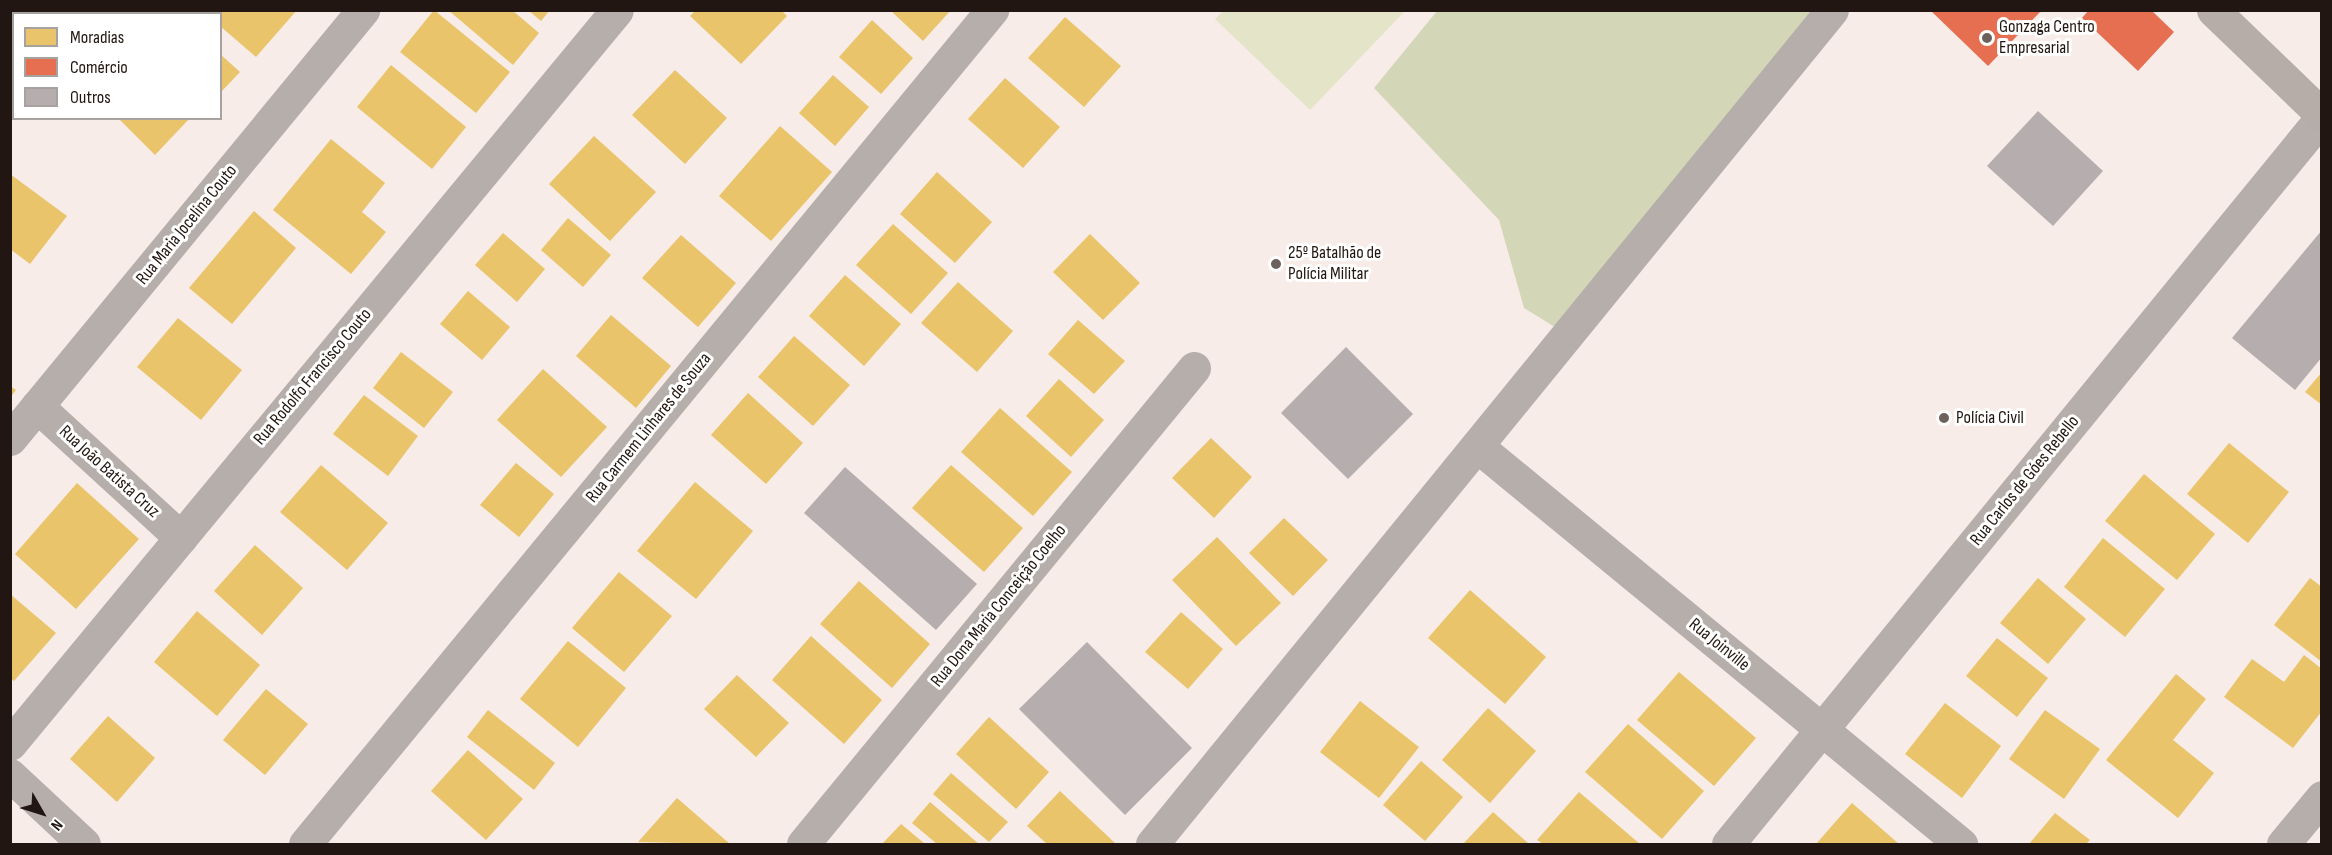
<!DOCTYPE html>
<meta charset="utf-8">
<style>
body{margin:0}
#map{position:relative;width:2332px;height:855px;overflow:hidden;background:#f7ece7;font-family:"Sofia Sans Condensed",sans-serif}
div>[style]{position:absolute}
.green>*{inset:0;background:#e3e4c8}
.forest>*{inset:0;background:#d4d6b8}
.homes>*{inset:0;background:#e9c46a}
.shops>*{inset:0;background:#e76f51}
.building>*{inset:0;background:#b6adaf}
.street>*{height:33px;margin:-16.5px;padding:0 16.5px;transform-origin:16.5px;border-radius:16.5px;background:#b6aeaa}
.secondary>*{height:33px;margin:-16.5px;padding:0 16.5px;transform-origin:16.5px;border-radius:16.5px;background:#b6aca8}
.dots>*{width:16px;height:16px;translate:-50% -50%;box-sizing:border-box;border:3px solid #fff;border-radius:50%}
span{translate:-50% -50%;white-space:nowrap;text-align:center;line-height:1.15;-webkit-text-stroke:6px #fff;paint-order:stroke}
.poi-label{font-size:18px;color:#211611}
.left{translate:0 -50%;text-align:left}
.street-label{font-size:18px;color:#211611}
.frame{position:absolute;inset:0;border:12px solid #211611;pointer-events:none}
.legend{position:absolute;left:12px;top:12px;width:210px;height:108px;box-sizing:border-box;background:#fff;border:2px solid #a6a2a0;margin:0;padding:8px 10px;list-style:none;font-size:18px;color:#211611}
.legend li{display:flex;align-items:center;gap:12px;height:30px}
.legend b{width:30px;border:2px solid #a6a2a0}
.north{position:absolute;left:12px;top:783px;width:60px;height:60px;-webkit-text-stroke:4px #fff;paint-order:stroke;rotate:129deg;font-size:16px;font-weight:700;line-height:24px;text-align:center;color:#211611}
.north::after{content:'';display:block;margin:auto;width:21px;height:27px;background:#211611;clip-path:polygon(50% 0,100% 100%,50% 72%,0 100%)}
</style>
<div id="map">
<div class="green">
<div style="clip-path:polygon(1224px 10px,1405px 10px,1405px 11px,1310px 110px,1215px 19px)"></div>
</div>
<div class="forest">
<div style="clip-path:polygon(1437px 11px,1811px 11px,1558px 329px,1524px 308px,1499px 220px,1374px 88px)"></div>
</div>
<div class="homes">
<div style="clip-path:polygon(10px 10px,20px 14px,14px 14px,10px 56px)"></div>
<div style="clip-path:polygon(203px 10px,297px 10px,256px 57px,220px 26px,220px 14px)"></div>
<div style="clip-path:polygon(434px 10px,510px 72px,476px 113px,400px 52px)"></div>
<div style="clip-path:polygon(448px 10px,512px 10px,539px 33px,513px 65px)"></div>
<div style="clip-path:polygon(528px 10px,550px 10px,541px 21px)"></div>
<div style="clip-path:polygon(696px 10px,781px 10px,787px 16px,741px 64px,690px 16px)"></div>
<div style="clip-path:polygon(890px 10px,951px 10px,923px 41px)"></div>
<div style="clip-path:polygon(1065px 17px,1121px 66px,1084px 107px,1028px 58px)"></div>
<div style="clip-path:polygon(872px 20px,913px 58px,881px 94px,839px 57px)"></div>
<div style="clip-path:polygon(220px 54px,240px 72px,220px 93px)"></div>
<div style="clip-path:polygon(391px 65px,466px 127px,432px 169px,357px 107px)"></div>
<div style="clip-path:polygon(675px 70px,727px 118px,685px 164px,632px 115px)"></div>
<div style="clip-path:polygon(833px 75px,869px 107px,835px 146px,799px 113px)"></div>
<div style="clip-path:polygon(1005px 78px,1060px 127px,1023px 168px,968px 119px)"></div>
<div style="clip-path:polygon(118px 118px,190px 118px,155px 155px)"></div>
<div style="clip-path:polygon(780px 126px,832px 172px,771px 241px,719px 196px)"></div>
<div style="clip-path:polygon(594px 136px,656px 192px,610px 241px,549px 184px)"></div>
<div style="clip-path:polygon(331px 139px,385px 183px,362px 212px,386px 232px,351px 274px,273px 210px)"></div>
<div style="clip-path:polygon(937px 172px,992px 222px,955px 263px,900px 214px)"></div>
<div style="clip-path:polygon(10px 174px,67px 216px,30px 264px,10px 249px)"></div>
<div style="clip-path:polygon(254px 211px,296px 248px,232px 324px,189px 288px)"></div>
<div style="clip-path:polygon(568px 218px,611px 255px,583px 287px,541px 250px)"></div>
<div style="clip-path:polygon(893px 224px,948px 273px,911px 314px,856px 265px)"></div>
<div style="clip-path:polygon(503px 233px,545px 269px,517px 302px,475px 265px)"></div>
<div style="clip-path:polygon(1090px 234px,1140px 283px,1103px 320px,1053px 272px)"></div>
<div style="clip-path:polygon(681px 235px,736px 283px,698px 327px,642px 278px)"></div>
<div style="clip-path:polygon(845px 275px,901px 324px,864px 366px,809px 316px)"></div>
<div style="clip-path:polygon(958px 282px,1013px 331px,977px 372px,921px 323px)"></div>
<div style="clip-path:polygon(468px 291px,510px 327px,482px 360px,440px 324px)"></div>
<div style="clip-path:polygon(611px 315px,671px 366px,636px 408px,576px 356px)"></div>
<div style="clip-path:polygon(178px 318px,242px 370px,201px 420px,137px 367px)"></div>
<div style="clip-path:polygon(1078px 320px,1125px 361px,1094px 394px,1048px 354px)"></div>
<div style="clip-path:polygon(794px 336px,850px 385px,813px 426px,758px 377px)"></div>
<div style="clip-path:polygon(401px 352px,453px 392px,424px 428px,373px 388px)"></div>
<div style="clip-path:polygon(543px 369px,607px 427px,561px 477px,497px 420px)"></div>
<div style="clip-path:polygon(2322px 372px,2322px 405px,2305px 392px)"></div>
<div style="clip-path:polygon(1059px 379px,1104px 420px,1071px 457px,1026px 416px)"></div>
<div style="clip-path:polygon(10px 386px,16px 390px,10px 398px)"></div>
<div style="clip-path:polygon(748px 393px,803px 443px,766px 484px,711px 435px)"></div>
<div style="clip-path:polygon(364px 395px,418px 436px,388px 476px,333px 434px)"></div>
<div style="clip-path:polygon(1000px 408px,1072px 472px,1033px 516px,961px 452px)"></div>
<div style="clip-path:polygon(1211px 438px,1252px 477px,1214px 518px,1172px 478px)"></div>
<div style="clip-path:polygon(2229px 443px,2289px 492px,2248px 543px,2187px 494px)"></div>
<div style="clip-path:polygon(516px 463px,554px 494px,519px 537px,480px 505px)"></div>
<div style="clip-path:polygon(321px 465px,388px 523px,347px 570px,280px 512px)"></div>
<div style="clip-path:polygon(951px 465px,1023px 528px,984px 572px,912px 508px)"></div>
<div style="clip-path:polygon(2144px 474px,2215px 534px,2177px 580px,2105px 521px)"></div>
<div style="clip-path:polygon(695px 482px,753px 531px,696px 599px,637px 551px)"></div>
<div style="clip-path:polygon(77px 483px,139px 539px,76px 609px,15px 554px)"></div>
<div style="clip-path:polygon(1284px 518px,1328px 560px,1293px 596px,1249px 553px)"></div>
<div style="clip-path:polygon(1217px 537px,1281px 603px,1236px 646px,1172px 580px)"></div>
<div style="clip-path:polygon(2103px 538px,2165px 589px,2125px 637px,2064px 587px)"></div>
<div style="clip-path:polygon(255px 545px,303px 588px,262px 635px,214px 591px)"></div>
<div style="clip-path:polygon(619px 572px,672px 616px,624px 672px,572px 628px)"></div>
<div style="clip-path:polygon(2038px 578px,2086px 619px,2048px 664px,2000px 623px)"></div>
<div style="clip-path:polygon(2310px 578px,2322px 587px,2322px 662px,2274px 625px)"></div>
<div style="clip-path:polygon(859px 581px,930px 644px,892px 688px,820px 624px)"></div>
<div style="clip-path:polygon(1470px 590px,1546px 657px,1505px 704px,1428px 638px)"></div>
<div style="clip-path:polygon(10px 594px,56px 633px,14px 681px,10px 678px)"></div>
<div style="clip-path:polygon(197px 611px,260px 665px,217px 716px,154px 662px)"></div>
<div style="clip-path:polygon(1181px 612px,1223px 649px,1188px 689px,1145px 652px)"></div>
<div style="clip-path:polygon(811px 636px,882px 700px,844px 744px,772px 680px)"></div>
<div style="clip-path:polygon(1997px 638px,2048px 678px,2017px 717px,1966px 676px)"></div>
<div style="clip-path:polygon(568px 641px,626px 688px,578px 747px,520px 699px)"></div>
<div style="clip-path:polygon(2304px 655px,2322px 669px,2322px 711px,2293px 748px,2224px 697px,2252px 659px,2284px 682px)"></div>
<div style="clip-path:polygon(1679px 672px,1756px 738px,1714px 786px,1637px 720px)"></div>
<div style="clip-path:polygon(2176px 674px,2206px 699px,2173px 740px,2214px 773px,2178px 818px,2106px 760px)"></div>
<div style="clip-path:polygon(737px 675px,789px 723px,756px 757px,704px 709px)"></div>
<div style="clip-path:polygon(266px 689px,308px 724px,265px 775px,223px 740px)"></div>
<div style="clip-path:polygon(1360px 701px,1419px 747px,1379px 798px,1320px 752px)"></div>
<div style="clip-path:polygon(1945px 703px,2001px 746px,1962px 798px,1905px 754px)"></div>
<div style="clip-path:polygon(1488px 708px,1536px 751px,1490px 803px,1442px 760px)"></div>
<div style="clip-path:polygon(488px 710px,555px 763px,534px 790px,467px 737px)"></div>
<div style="clip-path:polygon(2045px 710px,2100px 749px,2064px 799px,2009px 759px)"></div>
<div style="clip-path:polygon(108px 716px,155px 758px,117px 802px,70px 759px)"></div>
<div style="clip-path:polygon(989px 717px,1049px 772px,1016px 809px,956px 754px)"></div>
<div style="clip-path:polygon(1628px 724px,1704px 791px,1662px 839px,1585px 772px)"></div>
<div style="clip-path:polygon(468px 750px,523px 799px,486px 840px,431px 791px)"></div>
<div style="clip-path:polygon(1421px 761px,1463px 797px,1425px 841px,1383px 805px)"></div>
<div style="clip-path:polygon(951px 773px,1008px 822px,989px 842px,933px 794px)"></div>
<div style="clip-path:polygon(1060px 791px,1116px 844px,1047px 844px,1027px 826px)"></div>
<div style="clip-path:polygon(1579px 792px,1640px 844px,1543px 844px,1537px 840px)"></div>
<div style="clip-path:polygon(677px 798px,730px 844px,638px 842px)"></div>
<div style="clip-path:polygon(930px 802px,979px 844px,937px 844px,912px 823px)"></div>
<div style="clip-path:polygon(1852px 803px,1899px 844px,1816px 844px)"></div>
<div style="clip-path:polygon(1493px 812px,1529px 844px,1463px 844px)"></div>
<div style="clip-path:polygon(2055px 813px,2090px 840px,2086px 844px,2029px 844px)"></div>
<div style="clip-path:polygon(901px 824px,925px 844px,882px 844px)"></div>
</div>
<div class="shops">
<div style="clip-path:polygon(1930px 10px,2042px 10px,1988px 66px)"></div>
<div style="clip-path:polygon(2089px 10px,2151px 10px,2174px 32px,2138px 71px,2082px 18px)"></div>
</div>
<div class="building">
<div style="clip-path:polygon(2038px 111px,2103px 171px,2053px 226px,1987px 166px)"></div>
<div style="clip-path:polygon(2322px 230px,2322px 357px,2295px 390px,2232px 338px)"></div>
<div style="clip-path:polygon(1346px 347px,1413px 414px,1348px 479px,1281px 413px)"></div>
<div style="clip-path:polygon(845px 467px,977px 584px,936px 630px,804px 513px)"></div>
<div style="clip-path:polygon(1087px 642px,1192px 748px,1125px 815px,1019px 709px)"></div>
</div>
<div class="street">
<div style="left:37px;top:406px;width:195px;rotate:42.5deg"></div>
<div style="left:10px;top:439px;width:556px;rotate:-50.55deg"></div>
<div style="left:1477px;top:446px;width:627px;rotate:39.43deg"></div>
<div style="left:10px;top:744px;width:952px;rotate:-50.41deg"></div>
<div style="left:10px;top:775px;width:101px;rotate:43deg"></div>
<div style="left:305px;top:844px;width:1081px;rotate:-50.52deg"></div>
<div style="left:803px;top:844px;width:616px;rotate:-50.6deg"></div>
<div style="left:1152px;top:844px;width:1076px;rotate:-50.81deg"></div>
<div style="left:1728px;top:844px;width:939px;rotate:-50.75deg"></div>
<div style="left:2283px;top:844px;width:61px;rotate:-50.3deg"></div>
</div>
<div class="secondary">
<div style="left:2213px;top:10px;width:151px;rotate:43.9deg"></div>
</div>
<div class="dots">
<div style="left:1987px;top:38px;background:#6c615c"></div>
<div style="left:1276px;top:264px;background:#6c615c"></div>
<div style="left:1944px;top:418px;background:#6c615c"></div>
</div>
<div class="poi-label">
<span class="left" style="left:1999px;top:38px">Gonzaga Centro<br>Empresarial</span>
<span class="left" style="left:1288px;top:264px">25º Batalhão de<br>Polícia Militar</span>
<span class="left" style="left:1956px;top:418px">Polícia Civil</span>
</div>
<div class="street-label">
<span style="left:187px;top:225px;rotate:-51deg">Rua Maria Jocelina Couto</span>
<span style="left:313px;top:377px;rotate:-50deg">Rua Rodolfo Francisco Couto</span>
<span style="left:649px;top:428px;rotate:-51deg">Rua Carmem Linhares de Souza</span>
<span style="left:109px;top:472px;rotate:42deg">Rua João Batista Cruz</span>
<span style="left:2025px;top:481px;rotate:-51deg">Rua Carlos de Góes Rebello</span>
<span style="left:999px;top:606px;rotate:-51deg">Rua Dona Maria Conceição Coelho</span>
<span style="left:1719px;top:645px;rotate:39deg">Rua Joinville</span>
</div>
<div class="frame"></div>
<ul class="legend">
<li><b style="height:16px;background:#e9c46a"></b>Moradias</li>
<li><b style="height:16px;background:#e76f51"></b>Comércio</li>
<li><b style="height:16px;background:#b6adaf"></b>Outros</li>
</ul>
<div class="north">N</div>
</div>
